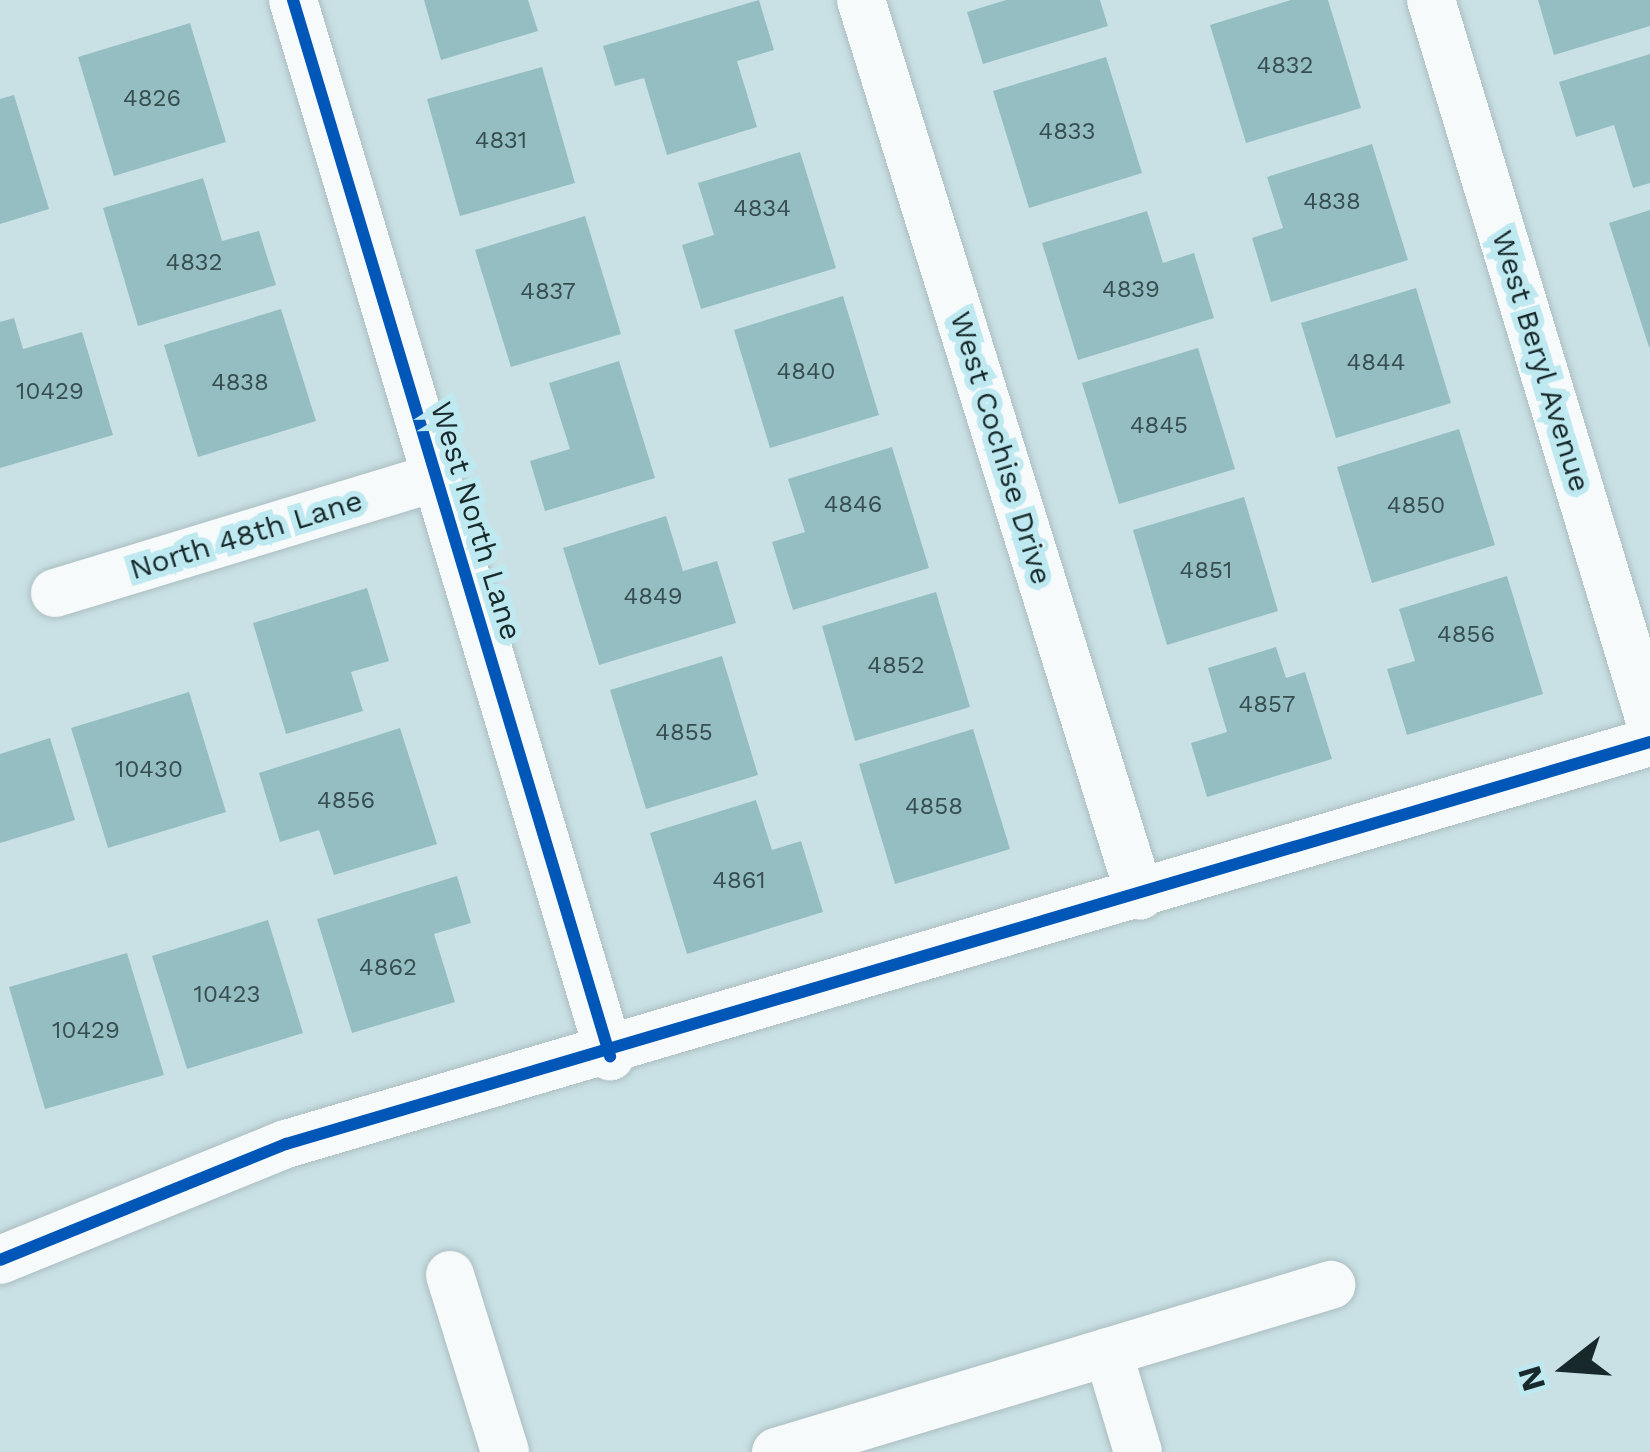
<!DOCTYPE html>
<style>
body{margin:0}
#map{position:relative;width:1650px;height:1452px;overflow:hidden;background:#c9e1e5;font-family:"Work Sans",sans-serif}
div>[style]{position:absolute}
.building>*{inset:0;background:#95bec3}
.roads{filter:drop-shadow(0 0 3px #acbec1) drop-shadow(0 0 3px #acbec1)}
.street>*{height:48px;margin:-24px;padding:0 24px;transform-origin:24px;border-radius:24px;background:#f7fafb}
.cycleway>*{height:12px;margin:-6px;padding:0 6px;transform-origin:6px;border-radius:6px;background:#0057b8}
span{translate:-50% -50%;white-space:nowrap;text-align:center;line-height:1.15;-webkit-text-stroke:12px #bee9f0;paint-order:stroke}
.number-label{font-size:24px;color:#374e51}
.number-label span{-webkit-text-stroke-width:0}
.street-label{font-size:30px;color:#18292b}
.north{position:absolute;left:1506px;top:1308px;width:120px;height:120px;-webkit-text-stroke:9px #bee9f0;paint-order:stroke;rotate:253deg;font-size:33px;font-weight:700;line-height:48px;text-align:center;color:#18292b}
.north::after{content:'';display:block;margin:auto;width:42px;height:54px;background:#18292b;clip-path:polygon(50% 0,100% 100%,50% 72%,0 100%)}
</style>
<div id="map">
<div class="building">
<div style="clip-path:polygon(424px 0,528px 0,538px 31px,441px 60px)"></div>
<div style="clip-path:polygon(759px 0,774px 50px,737px 61px,757px 127px,667px 155px,644px 78px,615px 86px,603px 46px)"></div>
<div style="clip-path:polygon(1006px 0,1100px 0,1108px 26px,983px 64px,967px 12px)"></div>
<div style="clip-path:polygon(1291px 0,1328px 0,1361px 108px,1246px 143px,1210px 25px)"></div>
<div style="clip-path:polygon(1538px 0,1650px 0,1650px 26px,1554px 55px)"></div>
<div style="clip-path:polygon(190px 23px,226px 142px,114px 176px,78px 57px)"></div>
<div style="clip-path:polygon(1650px 54px,1650px 183px,1633px 188px,1614px 125px,1576px 137px,1559px 82px)"></div>
<div style="clip-path:polygon(1106px 57px,1142px 173px,1029px 208px,993px 91px)"></div>
<div style="clip-path:polygon(542px 67px,575px 183px,460px 216px,427px 99px)"></div>
<div style="clip-path:polygon(14px 95px,49px 209px,0 224px,0 99px)"></div>
<div style="clip-path:polygon(1372px 144px,1408px 260px,1271px 302px,1252px 238px,1283px 228px,1267px 177px)"></div>
<div style="clip-path:polygon(800px 152px,836px 268px,701px 309px,682px 245px,714px 235px,698px 183px)"></div>
<div style="clip-path:polygon(203px 178px,222px 241px,259px 231px,276px 285px,138px 326px,103px 208px)"></div>
<div style="clip-path:polygon(1650px 210px,1650px 347px,1649px 347px,1609px 223px)"></div>
<div style="clip-path:polygon(1147px 211px,1163px 263px,1194px 253px,1214px 318px,1078px 360px,1042px 243px)"></div>
<div style="clip-path:polygon(585px 216px,621px 334px,511px 367px,475px 250px)"></div>
<div style="clip-path:polygon(1416px 288px,1451px 403px,1336px 438px,1301px 323px)"></div>
<div style="clip-path:polygon(843px 296px,879px 415px,770px 448px,734px 330px)"></div>
<div style="clip-path:polygon(281px 309px,316px 421px,198px 457px,164px 345px)"></div>
<div style="clip-path:polygon(14px 318px,23px 349px,82px 332px,113px 435px,0 468px,0 322px)"></div>
<div style="clip-path:polygon(1198px 348px,1235px 469px,1119px 504px,1082px 383px)"></div>
<div style="clip-path:polygon(619px 361px,655px 478px,545px 511px,530px 461px,570px 449px,549px 383px)"></div>
<div style="clip-path:polygon(1459px 429px,1495px 545px,1372px 583px,1337px 467px)"></div>
<div style="clip-path:polygon(892px 447px,929px 568px,793px 610px,772px 542px,805px 532px,788px 479px)"></div>
<div style="clip-path:polygon(1244px 497px,1278px 611px,1167px 645px,1133px 530px)"></div>
<div style="clip-path:polygon(666px 516px,683px 571px,717px 561px,736px 623px,599px 665px,563px 548px)"></div>
<div style="clip-path:polygon(1507px 576px,1543px 694px,1407px 735px,1387px 669px,1415px 661px,1399px 609px)"></div>
<div style="clip-path:polygon(367px 588px,389px 661px,351px 672px,363px 711px,286px 734px,253px 623px)"></div>
<div style="clip-path:polygon(936px 592px,970px 707px,855px 741px,822px 626px)"></div>
<div style="clip-path:polygon(1276px 647px,1286px 678px,1305px 672px,1332px 759px,1207px 797px,1191px 743px,1227px 732px,1208px 668px)"></div>
<div style="clip-path:polygon(722px 656px,758px 775px,646px 809px,610px 690px)"></div>
<div style="clip-path:polygon(189px 692px,226px 812px,108px 848px,71px 728px)"></div>
<div style="clip-path:polygon(400px 728px,437px 844px,334px 875px,319px 830px,280px 842px,259px 773px)"></div>
<div style="clip-path:polygon(973px 729px,1010px 849px,895px 884px,859px 764px)"></div>
<div style="clip-path:polygon(50px 738px,75px 820px,0 843px,0 754px)"></div>
<div style="clip-path:polygon(756px 800px,772px 850px,801px 841px,823px 912px,687px 954px,650px 833px)"></div>
<div style="clip-path:polygon(457px 876px,471px 923px,434px 934px,455px 1002px,352px 1033px,317px 919px)"></div>
<div style="clip-path:polygon(268px 920px,303px 1033px,187px 1069px,152px 956px)"></div>
<div style="clip-path:polygon(127px 953px,164px 1075px,45px 1109px,9px 987px)"></div>
</div>
<div class="roads">
<div class="street">
<div style="left:293px;top:0;width:1103px;rotate:73.29deg"></div>
<div style="left:861px;top:0;width:938px;rotate:72.7deg"></div>
<div style="left:1431px;top:0;width:754px;rotate:73.1deg"></div>
<div style="left:55px;top:593px;width:400px;rotate:-16.9deg"></div>
<div style="left:0;top:1260px;width:309px;rotate:-22.1deg"></div>
<div style="left:286px;top:1144px;width:1422px;rotate:-16.42deg"></div>
<div style="left:450px;top:1275px;width:185px;rotate:72.7deg"></div>
<div style="left:1108px;top:1352px;width:104px;rotate:73.3deg"></div>
<div style="left:776px;top:1452px;width:580px;rotate:-16.75deg"></div>
</div>
</div>
<div class="cycleway">
<div style="left:293px;top:0;width:1103px;rotate:73.29deg"></div>
<div style="left:0;top:1260px;width:309px;rotate:-22.1deg"></div>
<div style="left:286px;top:1144px;width:1422px;rotate:-16.42deg"></div>
</div>
<div class="number-label">
<span style="left:1285px;top:66px">4832</span>
<span style="left:152px;top:99px">4826</span>
<span style="left:1067px;top:132px">4833</span>
<span style="left:501px;top:141px">4831</span>
<span style="left:1332px;top:202px">4838</span>
<span style="left:762px;top:209px">4834</span>
<span style="left:194px;top:263px">4832</span>
<span style="left:1131px;top:290px">4839</span>
<span style="left:548px;top:292px">4837</span>
<span style="left:1376px;top:363px">4844</span>
<span style="left:806px;top:372px">4840</span>
<span style="left:240px;top:383px">4838</span>
<span style="left:50px;top:392px">10429</span>
<span style="left:1159px;top:426px">4845</span>
<span style="left:853px;top:505px">4846</span>
<span style="left:1416px;top:506px">4850</span>
<span style="left:1206px;top:571px">4851</span>
<span style="left:653px;top:597px">4849</span>
<span style="left:1466px;top:635px">4856</span>
<span style="left:896px;top:666px">4852</span>
<span style="left:1267px;top:705px">4857</span>
<span style="left:684px;top:733px">4855</span>
<span style="left:149px;top:770px">10430</span>
<span style="left:346px;top:801px">4856</span>
<span style="left:934px;top:807px">4858</span>
<span style="left:739px;top:881px">4861</span>
<span style="left:388px;top:968px">4862</span>
<span style="left:227px;top:995px">10423</span>
<span style="left:86px;top:1031px">10429</span>
</div>
<div class="street-label">
<span style="left:1541px;top:361px;rotate:73deg">West Beryl Avenue</span>
<span style="left:1001px;top:448px;rotate:73deg">West Cochise Drive</span>
<span style="left:476px;top:521px;rotate:73deg">West North Lane</span>
<span style="left:246px;top:535px;rotate:-17deg">North 48th Lane</span>
</div>
<div class="north">N</div>
</div>
